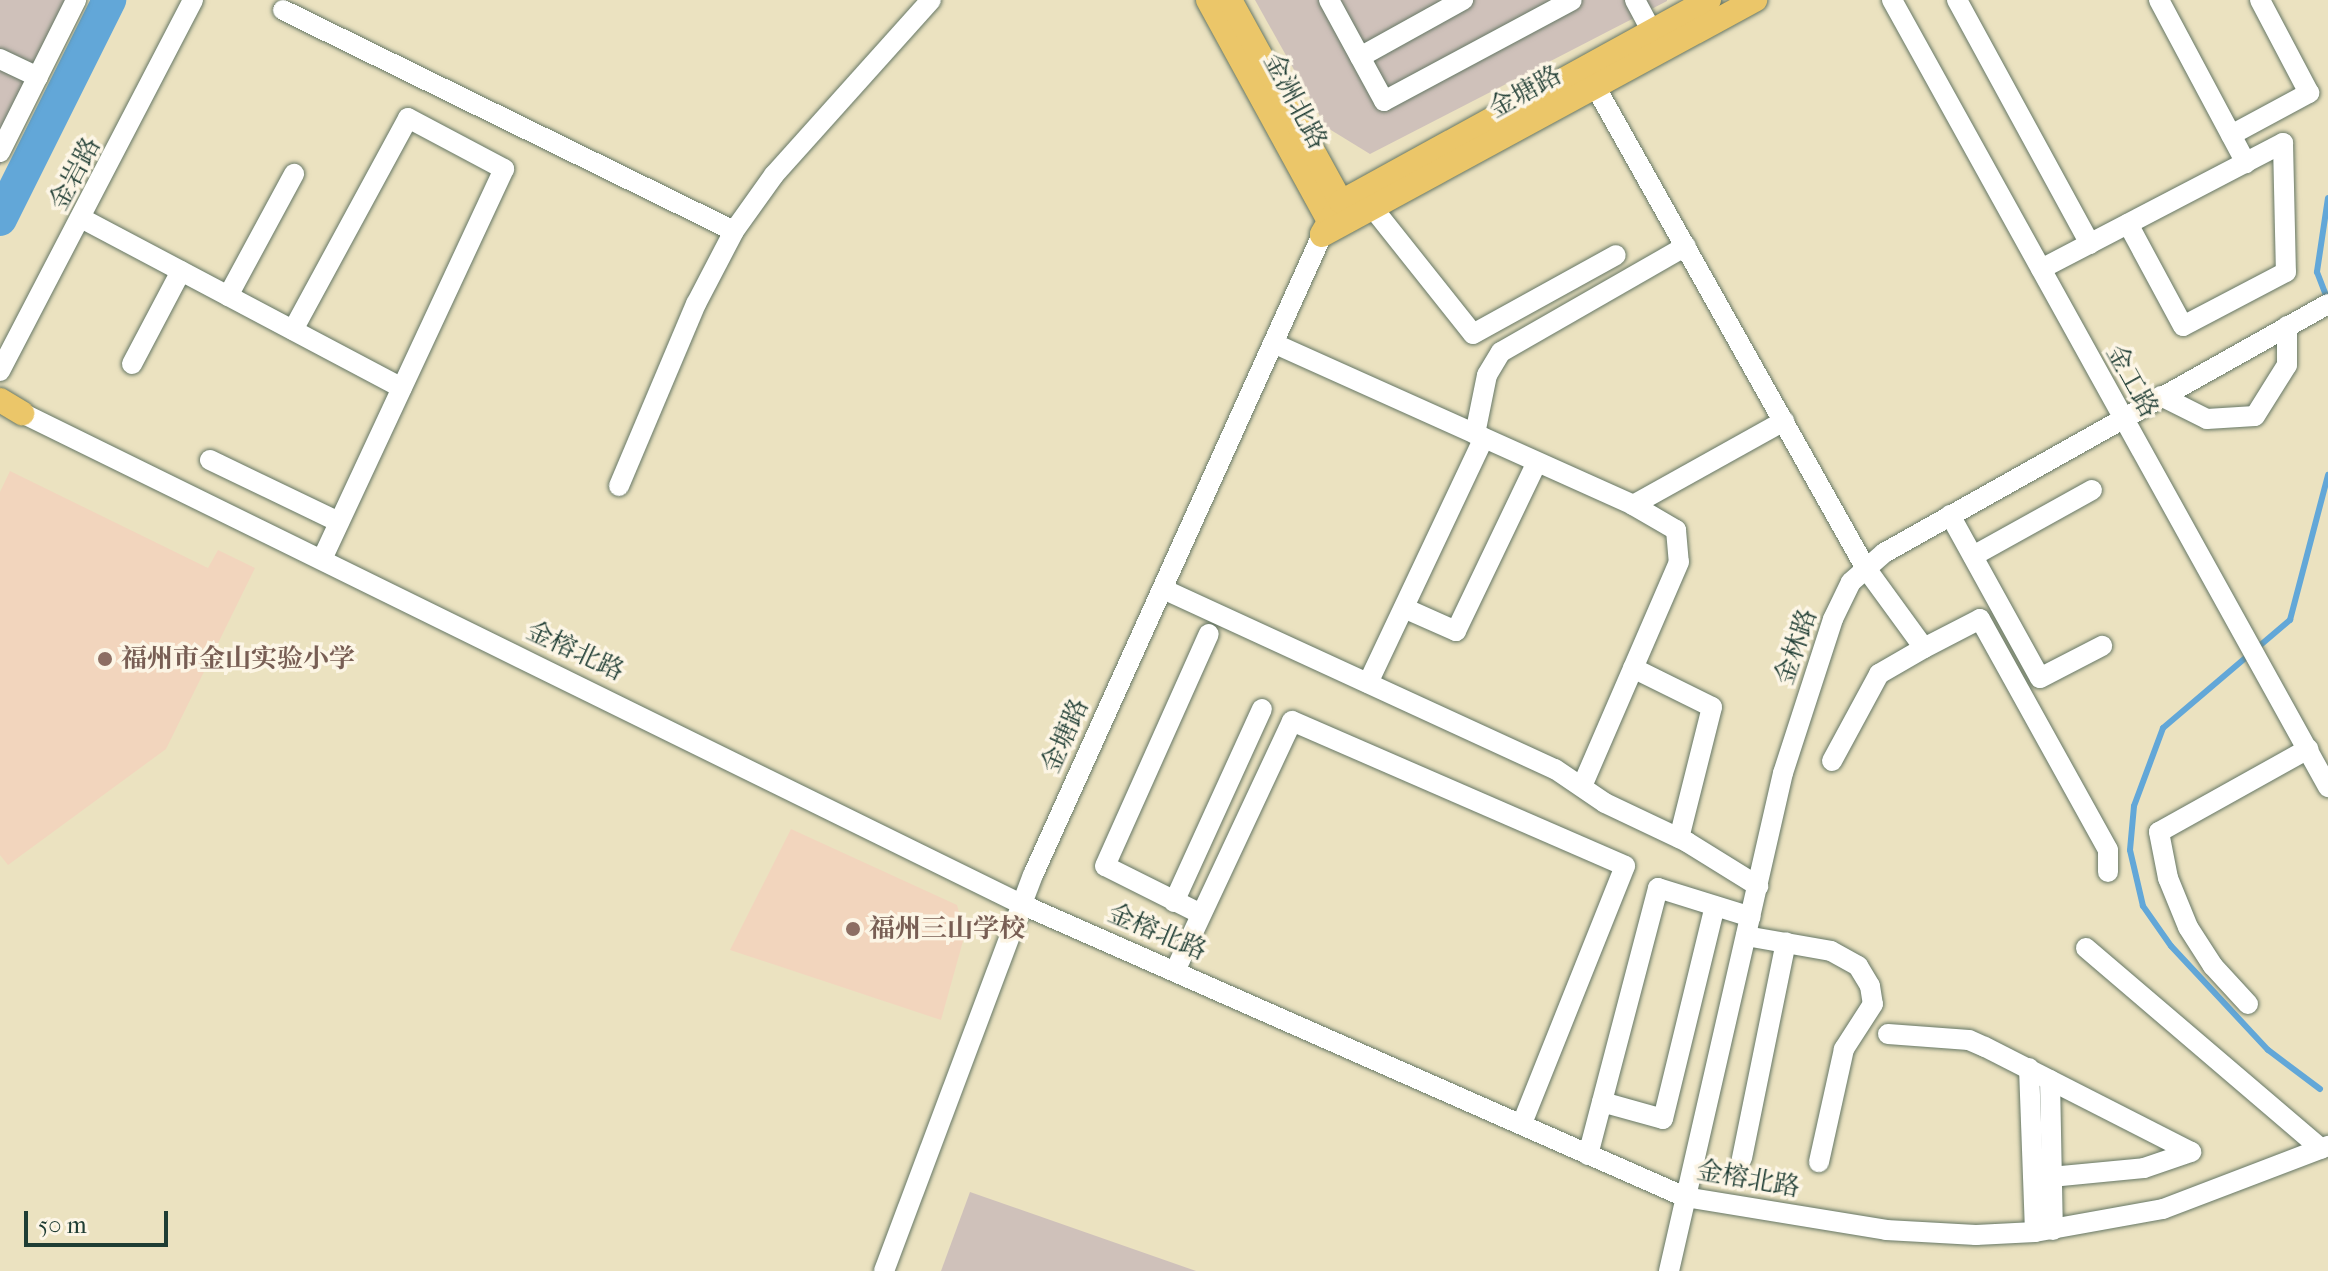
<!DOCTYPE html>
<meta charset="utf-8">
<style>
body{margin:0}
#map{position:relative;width:2328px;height:1271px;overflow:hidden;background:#ebe2c0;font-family:"IM FELL French Canon","Noto Serif SC",serif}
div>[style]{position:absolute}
.built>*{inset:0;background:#f2d5bd}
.industrial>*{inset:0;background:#cfc1ba}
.stream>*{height:6px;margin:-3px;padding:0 3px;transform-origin:3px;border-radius:3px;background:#62a7d8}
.river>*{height:34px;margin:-17px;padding:0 17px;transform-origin:17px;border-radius:17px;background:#62a7d8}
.roads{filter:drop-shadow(0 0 2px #667765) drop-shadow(0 0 2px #667765)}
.minor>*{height:20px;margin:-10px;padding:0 10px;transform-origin:10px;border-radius:10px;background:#fff}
.major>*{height:24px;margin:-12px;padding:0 12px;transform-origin:12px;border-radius:12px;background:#ebc669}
.dots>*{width:22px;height:22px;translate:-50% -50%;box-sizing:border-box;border:4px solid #fcf5e5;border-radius:50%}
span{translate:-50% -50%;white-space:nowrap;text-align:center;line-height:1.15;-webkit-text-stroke:7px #fcf5e5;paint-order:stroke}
.street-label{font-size:26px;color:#1f3d34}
.education-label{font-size:26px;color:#785e54;font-weight:700}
.left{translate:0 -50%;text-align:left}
.scale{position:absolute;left:24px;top:1211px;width:144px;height:36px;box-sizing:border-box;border:4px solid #1f3d34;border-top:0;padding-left:10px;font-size:24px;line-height:28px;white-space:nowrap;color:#1f3d34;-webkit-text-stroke:6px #fcf5e5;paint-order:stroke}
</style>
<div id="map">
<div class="built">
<div style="clip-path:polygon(10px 471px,208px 568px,218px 550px,255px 568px,166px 749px,8px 865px,0 855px,0 492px)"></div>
<div style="clip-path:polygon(791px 829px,957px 905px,965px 934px,941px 1020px,730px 950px)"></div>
</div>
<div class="industrial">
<div style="clip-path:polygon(0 0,84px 0,0 166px)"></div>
<div style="clip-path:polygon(1255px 0,1667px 0,1667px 1px,1370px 154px,1326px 127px)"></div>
<div style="clip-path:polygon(970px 1192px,1196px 1271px,941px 1271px)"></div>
</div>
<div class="stream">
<div style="left:2328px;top:198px;width:75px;rotate:98.5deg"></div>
<div style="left:2317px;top:272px;width:30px;rotate:69deg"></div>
<div style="left:2320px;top:1089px;width:65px;rotate:-143.1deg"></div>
<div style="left:2268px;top:1050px;width:142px;rotate:-133deg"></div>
<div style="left:2171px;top:946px;width:49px;rotate:-125deg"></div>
<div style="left:2143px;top:906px;width:57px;rotate:-103.1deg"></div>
<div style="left:2130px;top:850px;width:44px;rotate:-84.8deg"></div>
<div style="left:2134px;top:806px;width:83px;rotate:-69.6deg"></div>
<div style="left:2163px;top:728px;width:167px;rotate:-40.4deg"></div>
<div style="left:2290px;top:620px;width:150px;rotate:-75.3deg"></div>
</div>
<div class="river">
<div style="left:0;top:219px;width:245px;rotate:-63.5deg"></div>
</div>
<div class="roads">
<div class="minor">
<div style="left:1329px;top:0;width:115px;rotate:61.4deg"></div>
<div style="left:1384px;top:101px;width:213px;rotate:-28.2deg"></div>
<div style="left:1635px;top:0;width:49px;rotate:61.9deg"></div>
<div style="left:1892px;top:0;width:900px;rotate:61.01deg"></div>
<div style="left:1957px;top:0;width:278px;rotate:61.4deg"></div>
<div style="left:2159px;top:0;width:185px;rotate:61.9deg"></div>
<div style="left:283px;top:10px;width:502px;rotate:26.11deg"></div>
<div style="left:1360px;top:57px;width:118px;rotate:-29deg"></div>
<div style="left:0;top:59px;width:42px;rotate:25.3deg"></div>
<div style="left:1595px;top:86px;width:552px;rotate:60.69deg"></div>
<div style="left:1865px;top:567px;width:100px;rotate:53.9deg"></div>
<div style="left:1924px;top:648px;width:63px;rotate:-27.4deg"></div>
<div style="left:1980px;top:619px;width:264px;rotate:61deg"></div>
<div style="left:2108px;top:850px;width:22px;rotate:90deg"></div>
<div style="left:2231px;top:135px;width:89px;rotate:-28.3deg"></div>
<div style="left:2309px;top:93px;width:105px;rotate:-117.8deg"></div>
<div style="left:0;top:152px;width:170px;rotate:-63.4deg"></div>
<div style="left:1372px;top:207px;width:162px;rotate:51.5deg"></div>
<div style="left:1473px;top:334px;width:163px;rotate:-28.9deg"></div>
<div style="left:81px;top:218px;width:363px;rotate:27.9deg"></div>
<div style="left:2041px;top:269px;width:273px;rotate:-27.5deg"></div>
<div style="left:2283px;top:143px;width:129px;rotate:88.7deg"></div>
<div style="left:2286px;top:272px;width:116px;rotate:152.3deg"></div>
<div style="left:2183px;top:326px;width:116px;rotate:-118.3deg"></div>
<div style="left:228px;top:296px;width:139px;rotate:-61.6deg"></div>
<div style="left:293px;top:330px;width:241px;rotate:-61.5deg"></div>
<div style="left:408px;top:118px;width:109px;rotate:28deg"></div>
<div style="left:504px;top:169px;width:431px;rotate:115deg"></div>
<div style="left:1273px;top:343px;width:395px;rotate:24.2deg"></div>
<div style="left:1633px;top:505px;width:50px;rotate:30.2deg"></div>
<div style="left:1676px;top:530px;width:32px;rotate:85deg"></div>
<div style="left:1679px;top:562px;width:244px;rotate:113.4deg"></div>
<div style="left:132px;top:364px;width:105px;rotate:-62.2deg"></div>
<div style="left:0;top:371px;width:418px;rotate:-62.5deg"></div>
<div style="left:2161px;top:396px;width:51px;rotate:26.6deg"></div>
<div style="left:2207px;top:419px;width:48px;rotate:-3.6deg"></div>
<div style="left:2255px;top:416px;width:60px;rotate:-57.9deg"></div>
<div style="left:2287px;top:365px;width:39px;rotate:-90deg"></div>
<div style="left:22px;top:413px;width:1113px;rotate:26.17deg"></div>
<div style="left:1021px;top:904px;width:726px;rotate:23.81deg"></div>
<div style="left:1685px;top:1197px;width:204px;rotate:9.3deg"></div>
<div style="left:1886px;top:1230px;width:90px;rotate:3.2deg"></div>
<div style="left:1976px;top:1235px;width:59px;rotate:-2.9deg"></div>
<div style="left:2035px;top:1232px;width:130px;rotate:-10.2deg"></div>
<div style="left:2163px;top:1209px;width:177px;rotate:-20.9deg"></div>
<div style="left:1475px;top:434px;width:60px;rotate:-78.5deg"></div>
<div style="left:1487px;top:375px;width:27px;rotate:-59deg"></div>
<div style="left:1501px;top:352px;width:213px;rotate:-29.8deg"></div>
<div style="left:210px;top:460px;width:143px;rotate:25.7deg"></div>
<div style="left:619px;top:486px;width:198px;rotate:-67.1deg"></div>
<div style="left:696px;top:304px;width:82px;rotate:-62.5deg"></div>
<div style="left:734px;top:231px;width:69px;rotate:-54.5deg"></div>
<div style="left:774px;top:175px;width:235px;rotate:-48.1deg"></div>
<div style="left:1633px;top:505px;width:173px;rotate:-29.1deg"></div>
<div style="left:1950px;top:515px;width:186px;rotate:61.1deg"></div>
<div style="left:2040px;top:678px;width:70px;rotate:-27.3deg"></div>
<div style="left:1973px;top:556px;width:136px;rotate:-29deg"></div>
<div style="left:1163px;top:589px;width:431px;rotate:24.7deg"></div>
<div style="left:1555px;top:769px;width:60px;rotate:34.2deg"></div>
<div style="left:1605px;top:803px;width:91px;rotate:25.4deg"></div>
<div style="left:1687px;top:842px;width:84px;rotate:31.8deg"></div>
<div style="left:1404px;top:608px;width:57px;rotate:23.9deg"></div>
<div style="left:1456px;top:631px;width:187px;rotate:-64.4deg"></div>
<div style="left:1633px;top:668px;width:88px;rotate:26.3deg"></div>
<div style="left:1712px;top:707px;width:135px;rotate:104.1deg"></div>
<div style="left:1368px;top:683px;width:271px;rotate:-64.7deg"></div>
<div style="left:1832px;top:761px;width:99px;rotate:-61.6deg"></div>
<div style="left:1879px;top:674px;width:52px;rotate:-30deg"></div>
<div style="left:1174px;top:902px;width:212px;rotate:-65.5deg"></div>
<div style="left:1201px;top:914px;width:107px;rotate:-153.4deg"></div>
<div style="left:1105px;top:866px;width:254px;rotate:-65.9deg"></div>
<div style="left:1746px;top:936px;width:86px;rotate:10deg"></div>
<div style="left:1831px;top:951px;width:31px;rotate:29deg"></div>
<div style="left:1858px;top:966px;width:23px;rotate:59deg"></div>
<div style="left:1870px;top:986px;width:18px;rotate:81deg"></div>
<div style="left:1873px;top:1004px;width:54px;rotate:122.8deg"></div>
<div style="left:1844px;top:1049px;width:116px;rotate:102.5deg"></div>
<div style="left:2086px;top:948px;width:309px;rotate:40.5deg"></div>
<div style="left:1175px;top:971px;width:276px;rotate:-64.9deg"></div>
<div style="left:1292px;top:721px;width:363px;rotate:23.5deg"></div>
<div style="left:1625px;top:866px;width:278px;rotate:111.8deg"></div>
<div style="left:2248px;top:1004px;width:52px;rotate:-132.6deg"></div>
<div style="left:2213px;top:966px;width:46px;rotate:-122.7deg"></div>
<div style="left:2188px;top:927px;width:53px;rotate:-112.2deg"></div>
<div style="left:2168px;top:878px;width:47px;rotate:-101.1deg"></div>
<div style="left:2159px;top:832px;width:171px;rotate:-29.1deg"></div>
<div style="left:1888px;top:1034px;width:81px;rotate:4.2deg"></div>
<div style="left:1969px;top:1040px;width:17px;rotate:24deg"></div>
<div style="left:1985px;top:1047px;width:231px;rotate:27deg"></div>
<div style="left:2029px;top:1068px;width:164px;rotate:87.9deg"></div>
<div style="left:2050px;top:1080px;width:150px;rotate:88.9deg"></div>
<div style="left:1602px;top:1102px;width:63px;rotate:15.6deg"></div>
<div style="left:1663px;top:1119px;width:219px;rotate:-76.3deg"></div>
<div style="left:1588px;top:1155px;width:276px;rotate:-75.3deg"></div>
<div style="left:1658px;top:888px;width:97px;rotate:17.3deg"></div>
<div style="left:1742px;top:1158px;width:220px;rotate:-78.5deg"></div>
<div style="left:2051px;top:1177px;width:93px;rotate:-5.5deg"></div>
<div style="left:2144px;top:1168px;width:50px;rotate:-18.8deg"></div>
<div style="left:884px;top:1271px;width:423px;rotate:-69.4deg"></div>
<div style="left:1033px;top:875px;width:702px;rotate:-65.7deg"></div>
<div style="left:1669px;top:1271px;width:511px;rotate:-77.11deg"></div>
<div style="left:1783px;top:773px;width:162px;rotate:-72deg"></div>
<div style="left:1833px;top:619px;width:41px;rotate:-64.1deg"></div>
<div style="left:1851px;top:582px;width:44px;rotate:-41.3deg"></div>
<div style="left:1884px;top:553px;width:509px;rotate:-29.28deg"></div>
</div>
<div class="major">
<div style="left:1208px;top:0;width:260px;rotate:61.3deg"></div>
<div style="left:1230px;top:0;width:243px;rotate:61.2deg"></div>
<div style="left:1322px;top:234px;width:37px;rotate:-59deg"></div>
<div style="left:1341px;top:202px;width:420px;rotate:-28.8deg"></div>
<div style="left:1322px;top:235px;width:493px;rotate:-28.5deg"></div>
<div style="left:0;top:400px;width:26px;rotate:31deg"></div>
</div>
</div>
<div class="dots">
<div style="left:105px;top:659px;background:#8d6e63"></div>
<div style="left:853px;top:929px;background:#8d6e63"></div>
</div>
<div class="street-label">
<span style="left:1525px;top:92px;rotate:-29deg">金塘路</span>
<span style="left:1295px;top:101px;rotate:62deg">金洲北路</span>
<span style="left:75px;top:174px;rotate:-62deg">金岩路</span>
<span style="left:2132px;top:381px;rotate:61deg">金工路</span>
<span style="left:1796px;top:647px;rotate:-71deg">金林路</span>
<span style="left:575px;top:651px;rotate:25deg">金榕北路</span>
<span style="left:1065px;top:736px;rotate:-66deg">金塘路</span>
<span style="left:1157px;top:932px;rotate:23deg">金榕北路</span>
<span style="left:1748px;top:1179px;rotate:10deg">金榕北路</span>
</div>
<div class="education-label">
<span class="left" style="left:121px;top:659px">福州市金山实验小学</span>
<span class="left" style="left:869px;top:929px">福州三山学校</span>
</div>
<div class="scale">50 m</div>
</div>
